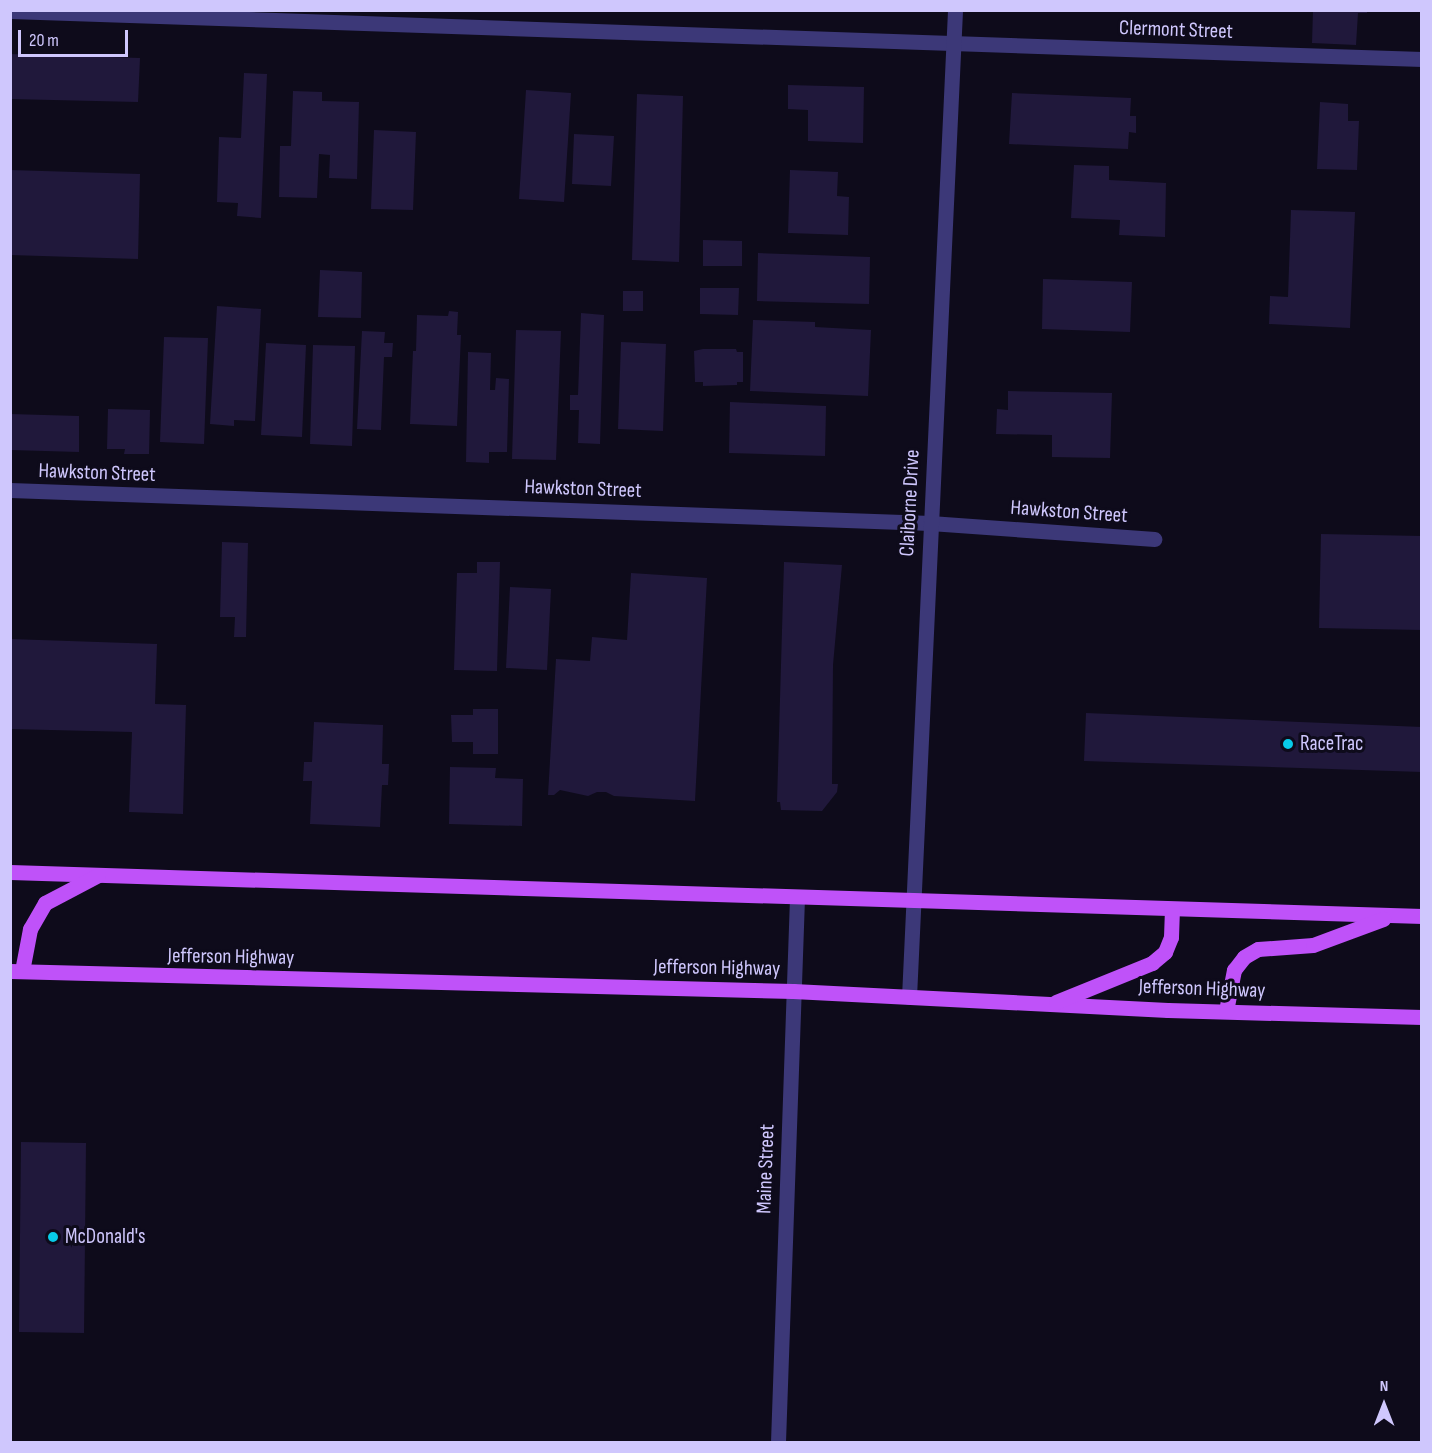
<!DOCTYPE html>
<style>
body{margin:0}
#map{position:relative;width:1432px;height:1453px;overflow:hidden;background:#0e0b1b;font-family:"Sofia Sans Condensed",sans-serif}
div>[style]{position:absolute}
.building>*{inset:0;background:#20183b}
.minor>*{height:15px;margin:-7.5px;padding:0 7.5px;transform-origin:7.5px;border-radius:7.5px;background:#3c3878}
.major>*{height:15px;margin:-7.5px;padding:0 7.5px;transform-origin:7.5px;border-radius:7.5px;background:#bf52f9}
.dots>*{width:16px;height:16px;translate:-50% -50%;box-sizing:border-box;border:3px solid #0e0b1b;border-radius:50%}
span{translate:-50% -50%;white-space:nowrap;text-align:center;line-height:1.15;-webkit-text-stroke:6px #0e0b1b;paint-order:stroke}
.street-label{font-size:21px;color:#cfc7fd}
.poi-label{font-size:21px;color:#cfc7fd}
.left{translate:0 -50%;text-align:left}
.frame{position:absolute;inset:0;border:12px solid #cfc7fd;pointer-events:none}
.north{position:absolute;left:1354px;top:1375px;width:60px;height:60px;-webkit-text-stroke:4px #0e0b1b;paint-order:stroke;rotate:0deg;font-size:16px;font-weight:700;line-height:24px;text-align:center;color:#cfc7fd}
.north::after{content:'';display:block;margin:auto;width:21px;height:27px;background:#cfc7fd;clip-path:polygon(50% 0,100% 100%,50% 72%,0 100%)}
.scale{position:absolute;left:18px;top:30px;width:110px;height:27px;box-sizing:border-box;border:3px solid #cfc7fd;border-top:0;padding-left:8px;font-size:18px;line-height:21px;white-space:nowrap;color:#cfc7fd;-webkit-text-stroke:4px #0e0b1b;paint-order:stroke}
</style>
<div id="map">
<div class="building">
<div style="clip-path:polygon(1313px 10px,1367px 10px,1367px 13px,1358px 13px,1356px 45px,1312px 43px)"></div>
<div style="clip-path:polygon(10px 54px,140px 58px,138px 102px,10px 99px)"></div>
<div style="clip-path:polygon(244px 73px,267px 74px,261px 218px,237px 216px,238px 203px,217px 202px,219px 137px,241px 138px)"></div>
<div style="clip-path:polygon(788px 85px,864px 87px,863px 143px,808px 141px,808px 110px,788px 109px)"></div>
<div style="clip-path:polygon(526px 90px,571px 93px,564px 202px,519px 199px)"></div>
<div style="clip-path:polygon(293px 91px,322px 92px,322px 101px,359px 102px,357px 179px,329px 178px,330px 155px,319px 154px,317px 198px,279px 197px,280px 146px,291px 146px)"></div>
<div style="clip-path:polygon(1012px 93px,1131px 98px,1130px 116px,1136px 116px,1136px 133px,1129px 132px,1128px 149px,1009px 144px)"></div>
<div style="clip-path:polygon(637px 94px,683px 96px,679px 262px,632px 260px)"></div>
<div style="clip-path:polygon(1320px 102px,1348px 104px,1348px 121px,1359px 121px,1357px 170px,1317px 169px)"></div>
<div style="clip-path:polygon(374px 130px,416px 132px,413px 210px,371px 209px)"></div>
<div style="clip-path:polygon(574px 134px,614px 136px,611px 186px,572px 184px)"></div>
<div style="clip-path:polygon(1074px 165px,1109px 166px,1109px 180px,1166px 183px,1165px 237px,1119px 235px,1120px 220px,1071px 218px)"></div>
<div style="clip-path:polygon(10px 170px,140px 174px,138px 259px,10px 255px)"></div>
<div style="clip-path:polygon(790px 170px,838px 172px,837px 196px,849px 197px,848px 235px,788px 233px)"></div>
<div style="clip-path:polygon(1291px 210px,1355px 212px,1350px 328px,1269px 324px,1270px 296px,1288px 297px)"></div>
<div style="clip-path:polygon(703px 240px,742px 241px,742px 266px,703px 266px)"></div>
<div style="clip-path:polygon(758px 253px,870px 257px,869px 304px,757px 301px)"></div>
<div style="clip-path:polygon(320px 270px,362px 272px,361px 318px,318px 317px)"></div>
<div style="clip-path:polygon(1043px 279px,1132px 282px,1130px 332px,1042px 329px)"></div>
<div style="clip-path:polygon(700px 288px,739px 288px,738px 315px,700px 314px)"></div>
<div style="clip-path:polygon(623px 291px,643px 291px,643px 311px,623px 311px)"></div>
<div style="clip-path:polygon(217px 306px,261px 309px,255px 421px,234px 420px,234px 426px,210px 424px)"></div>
<div style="clip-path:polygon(449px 311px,458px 312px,457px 335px,461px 335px,457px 426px,410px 424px,413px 351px,416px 351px,417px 315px,448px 316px)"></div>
<div style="clip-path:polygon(581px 313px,604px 315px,600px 444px,578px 443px,579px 410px,570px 410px,570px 395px,578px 395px)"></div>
<div style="clip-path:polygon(753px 320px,815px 322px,815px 327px,871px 330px,868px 396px,750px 391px)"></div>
<div style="clip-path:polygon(516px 330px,561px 331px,556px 460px,512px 459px)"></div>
<div style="clip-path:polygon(362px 331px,385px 332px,384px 343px,393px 343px,392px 357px,384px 357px,381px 430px,357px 429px)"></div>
<div style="clip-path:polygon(164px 337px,208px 338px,204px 444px,160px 442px)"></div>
<div style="clip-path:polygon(621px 342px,666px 344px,663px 431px,618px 429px)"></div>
<div style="clip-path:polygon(266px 343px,306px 345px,302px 437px,261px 435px)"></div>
<div style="clip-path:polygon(313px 345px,355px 346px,352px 446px,310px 444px)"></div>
<div style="clip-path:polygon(703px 349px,736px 349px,737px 352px,743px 352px,743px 382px,737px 382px,737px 385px,703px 386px,703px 382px,695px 382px,694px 351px)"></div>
<div style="clip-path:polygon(468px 352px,491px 353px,490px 390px,495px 390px,496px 378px,509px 379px,507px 452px,489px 452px,489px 463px,466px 462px)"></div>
<div style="clip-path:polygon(1008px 391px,1112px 393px,1110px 458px,1052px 457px,1052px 435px,996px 434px,997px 409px,1008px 410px)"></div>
<div style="clip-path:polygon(730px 402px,826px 406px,825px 456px,729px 453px)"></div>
<div style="clip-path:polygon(108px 409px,150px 410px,149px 454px,124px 454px,125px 449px,107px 449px)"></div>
<div style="clip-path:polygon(10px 414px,79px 416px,79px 452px,10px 450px)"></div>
<div style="clip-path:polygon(1321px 534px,1422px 536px,1422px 630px,1319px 628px)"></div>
<div style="clip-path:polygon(222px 542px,248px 543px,246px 637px,234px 637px,235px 617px,220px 617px)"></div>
<div style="clip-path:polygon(477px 562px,500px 562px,497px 671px,454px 670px,457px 573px,477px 573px)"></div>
<div style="clip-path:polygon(784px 562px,842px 565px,833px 665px,832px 784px,838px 784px,837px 792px,822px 811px,781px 810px,780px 802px,777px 802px)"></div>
<div style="clip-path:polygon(631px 573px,707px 578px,695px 801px,614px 796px,606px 792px,597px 792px,588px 796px,560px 790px,554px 795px,548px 795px,556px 659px,590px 661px,592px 637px,627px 640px)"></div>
<div style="clip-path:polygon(510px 587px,551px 589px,547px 670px,506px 668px)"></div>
<div style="clip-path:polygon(10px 639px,157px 644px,155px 704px,186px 705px,183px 814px,129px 812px,132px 732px,10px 729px)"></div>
<div style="clip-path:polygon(473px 709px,498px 709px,498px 754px,473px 754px,473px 742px,452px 742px,451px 715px,473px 715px)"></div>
<div style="clip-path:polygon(1086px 713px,1422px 727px,1422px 772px,1084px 761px)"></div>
<div style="clip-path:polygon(314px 722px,383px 725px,382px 764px,389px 764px,388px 785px,382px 785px,380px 827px,310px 824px,312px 781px,303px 781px,304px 762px,312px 762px)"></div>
<div style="clip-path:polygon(450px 767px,496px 768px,495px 778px,523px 779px,522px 826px,449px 824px)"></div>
<div style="clip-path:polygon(21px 1142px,86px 1143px,84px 1333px,19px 1332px)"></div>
</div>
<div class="minor">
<div style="left:10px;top:11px;width:1413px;rotate:1.95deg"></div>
<div style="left:10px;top:490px;width:921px;rotate:2.05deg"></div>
<div style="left:930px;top:523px;width:225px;rotate:4.1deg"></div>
<div style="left:909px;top:997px;width:988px;rotate:-87.33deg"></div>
<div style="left:778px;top:1442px;width:545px;rotate:-88deg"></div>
</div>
<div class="major">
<div style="left:10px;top:872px;width:1413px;rotate:1.78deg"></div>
<div style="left:10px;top:971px;width:783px;rotate:1.46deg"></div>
<div style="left:793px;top:991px;width:375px;rotate:2.9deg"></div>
<div style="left:1168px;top:1010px;width:254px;rotate:1.6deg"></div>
<div style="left:22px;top:971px;width:43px;rotate:-79.2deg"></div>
<div style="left:30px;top:929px;width:30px;rotate:-60deg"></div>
<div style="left:45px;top:903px;width:60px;rotate:-27.8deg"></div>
<div style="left:1056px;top:1002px;width:104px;rotate:-22.1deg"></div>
<div style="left:1152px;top:963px;width:17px;rotate:-40deg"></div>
<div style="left:1165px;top:952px;width:16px;rotate:-68deg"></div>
<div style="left:1171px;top:937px;width:28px;rotate:-88deg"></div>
<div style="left:1226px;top:1011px;width:42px;rotate:-79deg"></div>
<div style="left:1234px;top:970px;width:16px;rotate:-52deg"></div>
<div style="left:1244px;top:957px;width:16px;rotate:-30deg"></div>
<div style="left:1258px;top:949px;width:55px;rotate:-4.2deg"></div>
<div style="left:1313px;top:945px;width:75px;rotate:-20.4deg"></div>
</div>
<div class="dots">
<div style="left:1288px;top:744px;background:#08cbe8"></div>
<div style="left:53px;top:1237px;background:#08cbe8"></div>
</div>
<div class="street-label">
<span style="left:1176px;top:30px;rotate:2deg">Clermont Street</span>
<span style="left:97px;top:473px;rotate:2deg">Hawkston Street</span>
<span style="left:583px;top:489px;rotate:2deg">Hawkston Street</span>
<span style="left:910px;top:503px;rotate:-87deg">Claiborne Drive</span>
<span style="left:1069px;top:512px;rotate:4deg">Hawkston Street</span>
<span style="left:231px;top:957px;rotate:1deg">Jefferson Highway</span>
<span style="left:717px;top:968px;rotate:1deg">Jefferson Highway</span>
<span style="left:1202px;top:989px;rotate:2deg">Jefferson Highway</span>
<span style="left:766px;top:1169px;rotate:-88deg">Maine Street</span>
</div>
<div class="poi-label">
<span class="left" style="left:1300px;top:744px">RaceTrac</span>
<span class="left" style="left:65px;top:1237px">McDonald's</span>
</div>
<div class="frame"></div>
<div class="north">N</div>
<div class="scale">20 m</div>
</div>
